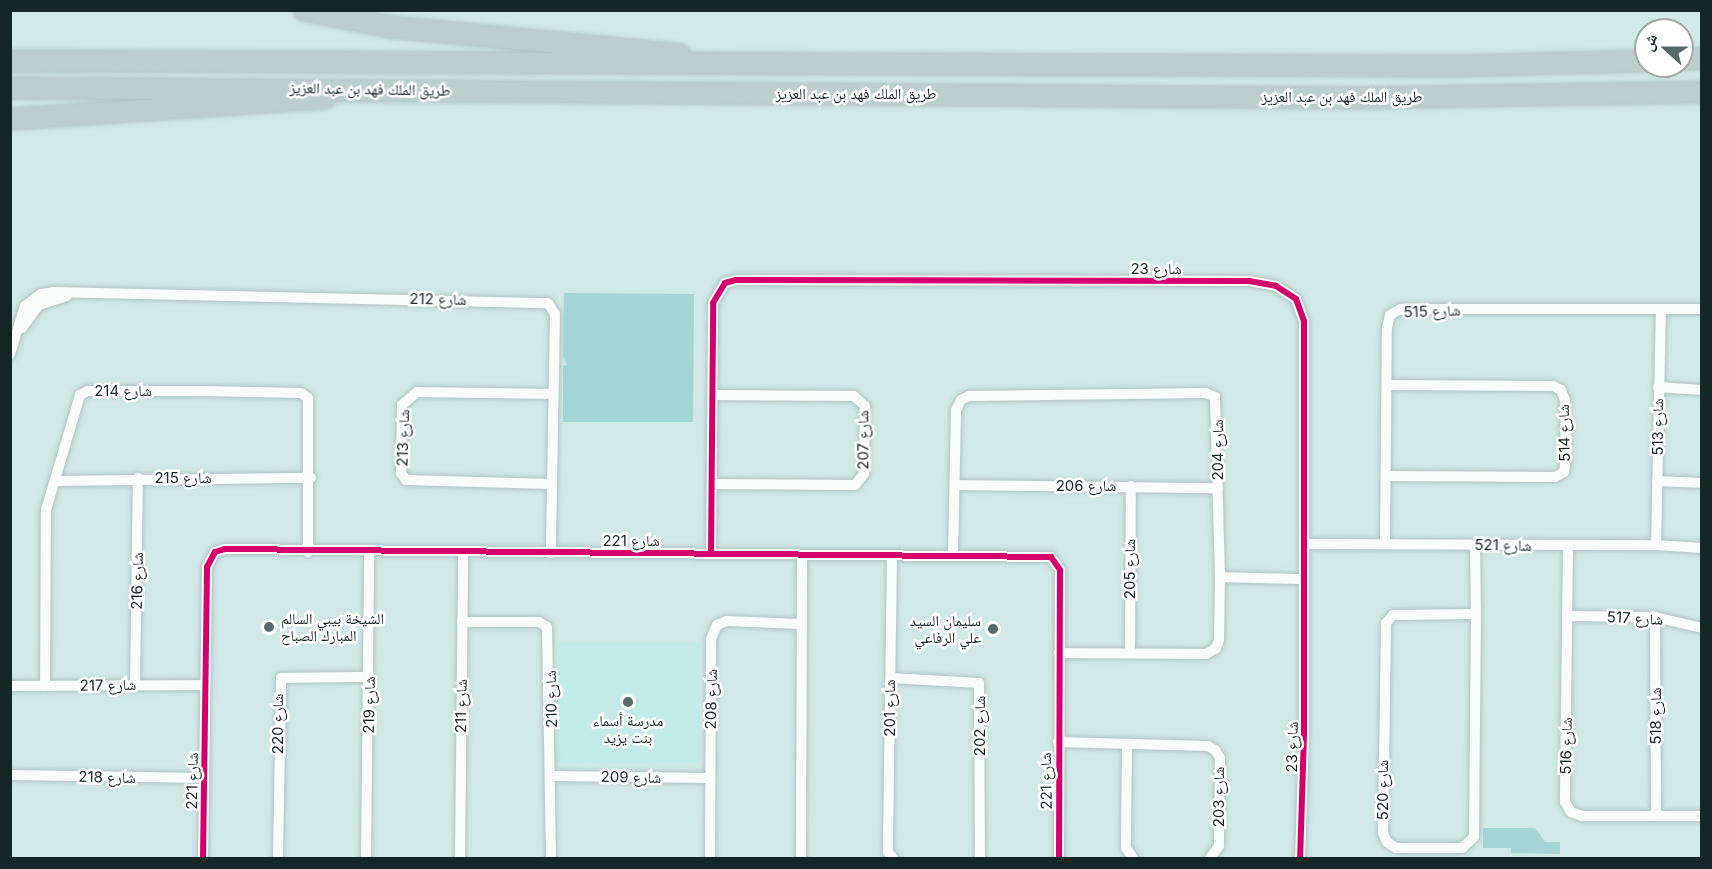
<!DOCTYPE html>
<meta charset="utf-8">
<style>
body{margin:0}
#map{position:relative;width:1712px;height:869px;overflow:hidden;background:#d0e8e7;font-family:Inter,"Noto Naskh Arabic",sans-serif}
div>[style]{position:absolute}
.built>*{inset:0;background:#c1eae9}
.green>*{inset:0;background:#a3d6d5}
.roads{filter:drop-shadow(0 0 2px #b1c4c3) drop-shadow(0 0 2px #b1c4c3)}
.street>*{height:10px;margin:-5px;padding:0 5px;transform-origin:5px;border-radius:5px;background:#f8fcfb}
.highway>*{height:20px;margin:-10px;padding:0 10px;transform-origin:10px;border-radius:10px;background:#bccece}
.cycleway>*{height:6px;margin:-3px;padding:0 3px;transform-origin:3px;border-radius:3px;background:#d6006c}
.dots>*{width:16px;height:16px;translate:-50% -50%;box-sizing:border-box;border:3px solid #fff;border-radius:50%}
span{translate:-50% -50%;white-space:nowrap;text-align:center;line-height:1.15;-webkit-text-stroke:5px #fff;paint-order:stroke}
.street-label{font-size:15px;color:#152626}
.poi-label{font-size:15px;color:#152626}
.left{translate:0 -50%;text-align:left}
.right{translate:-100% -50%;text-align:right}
.frame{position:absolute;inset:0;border:12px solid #152626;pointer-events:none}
.north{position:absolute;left:1634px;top:18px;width:60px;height:60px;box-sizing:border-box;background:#fff;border:2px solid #a1a8a8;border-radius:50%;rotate:291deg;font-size:16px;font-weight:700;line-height:24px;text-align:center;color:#152626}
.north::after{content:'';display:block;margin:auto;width:21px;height:27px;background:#566a6a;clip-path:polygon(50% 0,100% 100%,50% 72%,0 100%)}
</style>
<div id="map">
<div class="built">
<div style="clip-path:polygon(558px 642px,700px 642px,699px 763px,557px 763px)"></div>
</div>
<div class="green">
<div style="clip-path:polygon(564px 293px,694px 294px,693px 422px,563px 422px,563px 366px,567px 365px,563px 356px)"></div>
<div style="clip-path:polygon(1483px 828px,1535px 828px,1545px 842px,1560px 842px,1560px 854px,1511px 853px,1511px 848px,1483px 848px)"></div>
</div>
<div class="roads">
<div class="street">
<div style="left:22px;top:328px;width:29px;rotate:-54deg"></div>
<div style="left:39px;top:305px;width:29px;rotate:-18deg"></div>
<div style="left:10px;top:354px;width:50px;rotate:-72.6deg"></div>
<div style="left:25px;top:306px;width:20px;rotate:-37deg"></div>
<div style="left:41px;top:294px;width:12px;rotate:-9deg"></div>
<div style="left:53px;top:292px;width:495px;rotate:1.3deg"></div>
<div style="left:548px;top:303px;width:13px;rotate:58deg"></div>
<div style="left:555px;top:314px;width:239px;rotate:91deg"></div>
<div style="left:1658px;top:387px;width:44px;rotate:3.9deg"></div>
<div style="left:1386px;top:476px;width:169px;rotate:0.3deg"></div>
<div style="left:1555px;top:477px;width:10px;rotate:-29deg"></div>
<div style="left:1564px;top:472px;width:12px;rotate:-81deg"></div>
<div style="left:1566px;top:460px;width:60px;rotate:-91deg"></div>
<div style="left:1565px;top:400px;width:11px;rotate:-112deg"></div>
<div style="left:1561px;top:390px;width:9px;rotate:-153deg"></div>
<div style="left:1553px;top:386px;width:165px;rotate:-179.7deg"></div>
<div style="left:55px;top:481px;width:256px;rotate:-0.7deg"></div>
<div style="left:1657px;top:481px;width:45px;rotate:2.5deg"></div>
<div style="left:550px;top:484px;width:144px;rotate:-178.4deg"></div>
<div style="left:406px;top:480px;width:9px;rotate:-126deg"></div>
<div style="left:401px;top:473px;width:68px;rotate:-89.2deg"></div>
<div style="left:402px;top:405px;width:20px;rotate:-41deg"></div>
<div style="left:417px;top:392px;width:135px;rotate:0.8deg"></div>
<div style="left:713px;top:484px;width:142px;rotate:0.4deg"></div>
<div style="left:855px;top:485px;width:14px;rotate:-51deg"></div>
<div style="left:864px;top:474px;width:68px;rotate:-89.2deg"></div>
<div style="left:865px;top:406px;width:15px;rotate:-138deg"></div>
<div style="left:854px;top:396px;width:141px;rotate:-179.6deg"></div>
<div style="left:955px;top:485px;width:263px;rotate:0.7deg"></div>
<div style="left:1385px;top:543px;width:215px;rotate:-89.5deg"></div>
<div style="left:1387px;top:328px;width:13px;rotate:-77deg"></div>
<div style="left:1390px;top:315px;width:13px;rotate:-29deg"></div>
<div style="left:1401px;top:309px;width:301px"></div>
<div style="left:1304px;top:544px;width:352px;rotate:0.2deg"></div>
<div style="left:1656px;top:545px;width:46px;rotate:3.7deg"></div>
<div style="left:1475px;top:545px;width:69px;rotate:89.2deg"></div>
<div style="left:1476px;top:614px;width:83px;rotate:179.3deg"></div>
<div style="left:1393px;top:615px;width:11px;rotate:131deg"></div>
<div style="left:1386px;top:623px;width:210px;rotate:90.8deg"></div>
<div style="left:1383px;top:833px;width:10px;rotate:66deg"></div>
<div style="left:1387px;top:842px;width:11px;rotate:34deg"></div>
<div style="left:1396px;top:848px;width:66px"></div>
<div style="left:1462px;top:848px;width:16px;rotate:-43deg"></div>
<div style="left:1474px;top:837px;width:223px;rotate:-89.5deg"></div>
<div style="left:1656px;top:545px;width:235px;rotate:-88.8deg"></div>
<div style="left:1568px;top:546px;width:256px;rotate:90.7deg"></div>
<div style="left:1565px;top:802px;width:12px;rotate:59deg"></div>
<div style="left:1571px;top:812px;width:12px;rotate:20deg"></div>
<div style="left:1582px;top:816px;width:120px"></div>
<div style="left:711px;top:554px;width:251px;rotate:-89.5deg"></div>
<div style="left:713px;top:303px;width:23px;rotate:-59deg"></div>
<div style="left:725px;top:283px;width:11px;rotate:-15deg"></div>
<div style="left:736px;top:280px;width:513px;rotate:0.11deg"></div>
<div style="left:1249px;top:281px;width:27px;rotate:10deg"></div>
<div style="left:1276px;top:286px;width:24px;rotate:33deg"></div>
<div style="left:1296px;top:299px;width:23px;rotate:70deg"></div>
<div style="left:1304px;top:321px;width:413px;rotate:90deg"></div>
<div style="left:1304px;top:734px;width:124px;rotate:91.8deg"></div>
<div style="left:953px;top:555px;width:145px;rotate:-88.8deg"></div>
<div style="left:956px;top:410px;width:11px;rotate:-63deg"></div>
<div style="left:961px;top:400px;width:9px;rotate:-27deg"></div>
<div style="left:969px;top:396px;width:237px;rotate:-0.7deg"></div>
<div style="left:1206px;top:393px;width:10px;rotate:24deg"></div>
<div style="left:1215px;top:397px;width:180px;rotate:88.4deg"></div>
<div style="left:1220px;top:577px;width:63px;rotate:90.9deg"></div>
<div style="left:1219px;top:640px;width:9px;rotate:111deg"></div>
<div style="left:1216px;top:648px;width:12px;rotate:149deg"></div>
<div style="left:1206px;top:654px;width:147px;rotate:-179.6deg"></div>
<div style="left:892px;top:556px;width:296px;rotate:90.8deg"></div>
<div style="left:888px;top:852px;width:8px;rotate:50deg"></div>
<div style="left:1220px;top:577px;width:83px;rotate:1.4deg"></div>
<div style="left:1567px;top:616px;width:88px;rotate:0.7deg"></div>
<div style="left:1655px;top:617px;width:48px;rotate:13.2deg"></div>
<div style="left:1655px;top:617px;width:199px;rotate:89.7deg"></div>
<div style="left:462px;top:622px;width:77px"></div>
<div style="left:539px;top:622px;width:9px;rotate:32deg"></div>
<div style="left:547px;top:627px;width:231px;rotate:89deg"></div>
<div style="left:1130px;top:653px;width:167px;rotate:-89.7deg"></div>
<div style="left:891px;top:678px;width:88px;rotate:3.3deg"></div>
<div style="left:979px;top:683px;width:175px;rotate:89.7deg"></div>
<div style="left:135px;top:685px;width:207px;rotate:-89.2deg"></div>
<div style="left:10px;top:686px;width:195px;rotate:-0.3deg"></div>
<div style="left:45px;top:686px;width:176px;rotate:-89.7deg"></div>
<div style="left:46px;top:510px;width:120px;rotate:-73.5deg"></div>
<div style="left:80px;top:395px;width:9px;rotate:-27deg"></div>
<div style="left:88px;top:391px;width:114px"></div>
<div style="left:202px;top:391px;width:99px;rotate:1.2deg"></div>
<div style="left:301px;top:393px;width:9px;rotate:36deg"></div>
<div style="left:308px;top:398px;width:154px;rotate:90deg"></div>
<div style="left:1058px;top:742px;width:150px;rotate:1.5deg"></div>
<div style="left:1208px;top:746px;width:8px;rotate:30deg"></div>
<div style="left:1215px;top:750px;width:9px;rotate:58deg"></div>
<div style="left:1220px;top:758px;width:88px;rotate:90.7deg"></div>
<div style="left:1219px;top:846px;width:15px;rotate:127deg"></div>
<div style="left:1127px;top:745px;width:103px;rotate:90.6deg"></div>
<div style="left:1126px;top:848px;width:12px;rotate:55deg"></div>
<div style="left:10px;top:775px;width:194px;rotate:0.9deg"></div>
<div style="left:551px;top:776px;width:159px;rotate:0.7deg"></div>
<div style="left:203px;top:858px;width:291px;rotate:-89.2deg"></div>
<div style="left:207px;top:567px;width:17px;rotate:-62deg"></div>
<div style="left:215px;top:552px;width:10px;rotate:-17deg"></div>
<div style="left:225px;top:549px;width:826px;rotate:0.55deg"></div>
<div style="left:1051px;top:557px;width:16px;rotate:55deg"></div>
<div style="left:1060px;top:570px;width:288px;rotate:90.2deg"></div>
<div style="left:278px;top:858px;width:180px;rotate:-89deg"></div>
<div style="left:281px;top:678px;width:88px;rotate:-0.7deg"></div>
<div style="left:366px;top:858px;width:306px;rotate:-89.4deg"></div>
<div style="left:460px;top:858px;width:304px;rotate:-89.4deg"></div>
<div style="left:710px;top:858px;width:219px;rotate:-89.7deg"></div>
<div style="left:711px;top:639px;width:15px;rotate:-67deg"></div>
<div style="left:717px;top:625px;width:11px;rotate:-22deg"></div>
<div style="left:727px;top:621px;width:73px;rotate:2.4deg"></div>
<div style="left:801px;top:858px;width:302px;rotate:-89.8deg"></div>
</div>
<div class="highway">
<div style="left:304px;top:10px;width:89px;rotate:11.1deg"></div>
<div style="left:391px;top:27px;width:290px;rotate:5.5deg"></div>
<div style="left:1682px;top:59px;width:20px"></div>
<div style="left:10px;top:61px;width:1447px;rotate:0.2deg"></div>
<div style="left:1457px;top:66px;width:189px;rotate:-1.5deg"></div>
<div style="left:10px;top:88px;width:1349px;rotate:0.42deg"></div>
<div style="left:1359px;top:98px;width:343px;rotate:-1deg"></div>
<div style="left:10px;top:119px;width:316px;rotate:-3.8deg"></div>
</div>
</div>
<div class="cycleway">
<div style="left:711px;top:554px;width:251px;rotate:-89.5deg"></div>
<div style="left:713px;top:303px;width:23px;rotate:-59deg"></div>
<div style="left:725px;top:283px;width:11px;rotate:-15deg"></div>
<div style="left:736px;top:280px;width:513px;rotate:0.11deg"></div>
<div style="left:1249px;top:281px;width:27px;rotate:10deg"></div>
<div style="left:1276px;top:286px;width:24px;rotate:33deg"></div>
<div style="left:1296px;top:299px;width:23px;rotate:70deg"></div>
<div style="left:1304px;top:321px;width:413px;rotate:90deg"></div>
<div style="left:1304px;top:734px;width:124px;rotate:91.8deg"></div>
<div style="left:203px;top:858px;width:291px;rotate:-89.2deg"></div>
<div style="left:207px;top:567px;width:17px;rotate:-62deg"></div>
<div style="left:215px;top:552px;width:10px;rotate:-17deg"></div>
<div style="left:225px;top:549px;width:826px;rotate:0.55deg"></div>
<div style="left:1051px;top:557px;width:16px;rotate:55deg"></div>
<div style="left:1060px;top:570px;width:288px;rotate:90.2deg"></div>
</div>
<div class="dots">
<div style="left:269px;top:627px;background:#566a6a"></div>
<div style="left:993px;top:629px;background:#566a6a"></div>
<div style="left:628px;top:702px;background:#566a6a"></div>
</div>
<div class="street-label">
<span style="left:370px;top:89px;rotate:1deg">طريق الملك فهد بن عبد العزيز</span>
<span style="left:856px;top:94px">طريق الملك فهد بن عبد العزيز</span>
<span style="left:1342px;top:97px">طريق الملك فهد بن عبد العزيز</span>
<span style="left:1156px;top:269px">شارع 23</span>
<span style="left:438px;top:299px;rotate:1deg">شارع 212</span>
<span style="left:1432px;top:311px;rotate:-2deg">شارع 515</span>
<span style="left:123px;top:391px">شارع 214</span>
<span style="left:1658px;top:427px;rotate:-90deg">شارع 513</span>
<span style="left:1564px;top:433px;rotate:-91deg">شارع 514</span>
<span style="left:403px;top:438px;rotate:-88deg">شارع 213</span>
<span style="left:863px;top:440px;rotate:-90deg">شارع 207</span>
<span style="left:1218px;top:450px;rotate:-90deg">شارع 204</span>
<span style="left:183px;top:478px">شارع 215</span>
<span style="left:1086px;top:486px">شارع 206</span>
<span style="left:631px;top:541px">شارع 221</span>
<span style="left:1503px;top:545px;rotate:1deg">شارع 521</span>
<span style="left:1130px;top:569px;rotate:-90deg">شارع 205</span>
<span style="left:137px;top:581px;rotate:-89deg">شارع 216</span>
<span style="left:1635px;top:618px;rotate:3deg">شارع 517</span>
<span style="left:108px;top:685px;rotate:-1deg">شارع 217</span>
<span style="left:551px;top:699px;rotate:-91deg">شارع 210</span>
<span style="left:711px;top:699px;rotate:-89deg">شارع 208</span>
<span style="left:369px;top:705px;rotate:-89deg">شارع 219</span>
<span style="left:461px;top:706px;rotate:-89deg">شارع 211</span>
<span style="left:890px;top:708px;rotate:-90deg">شارع 201</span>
<span style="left:1656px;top:716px;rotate:-90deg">شارع 518</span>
<span style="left:278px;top:724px;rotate:-90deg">شارع 220</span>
<span style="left:980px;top:726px;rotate:-90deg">شارع 202</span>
<span style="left:1566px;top:746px;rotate:-89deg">شارع 516</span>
<span style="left:1292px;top:747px;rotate:-89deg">شارع 23</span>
<span style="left:107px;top:777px;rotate:1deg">شارع 218</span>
<span style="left:631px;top:777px;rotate:1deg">شارع 209</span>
<span style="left:192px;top:781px;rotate:-89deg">شارع 221</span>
<span style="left:1046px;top:781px;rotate:-91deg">شارع 221</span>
<span style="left:1383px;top:790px;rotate:-90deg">شارع 520</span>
<span style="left:1219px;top:797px;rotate:-90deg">شارع 203</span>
</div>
<div class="poi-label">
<span class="left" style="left:281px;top:627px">الشيخة بيبي السالم<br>المبارك الصباح</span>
<span class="right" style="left:981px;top:629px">سليمان السيد<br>علي الرفاعي</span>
<span style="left:628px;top:729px">مدرسة أسماء<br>بنت يزيد</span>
</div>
<div class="frame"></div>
<div class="north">ش</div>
</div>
